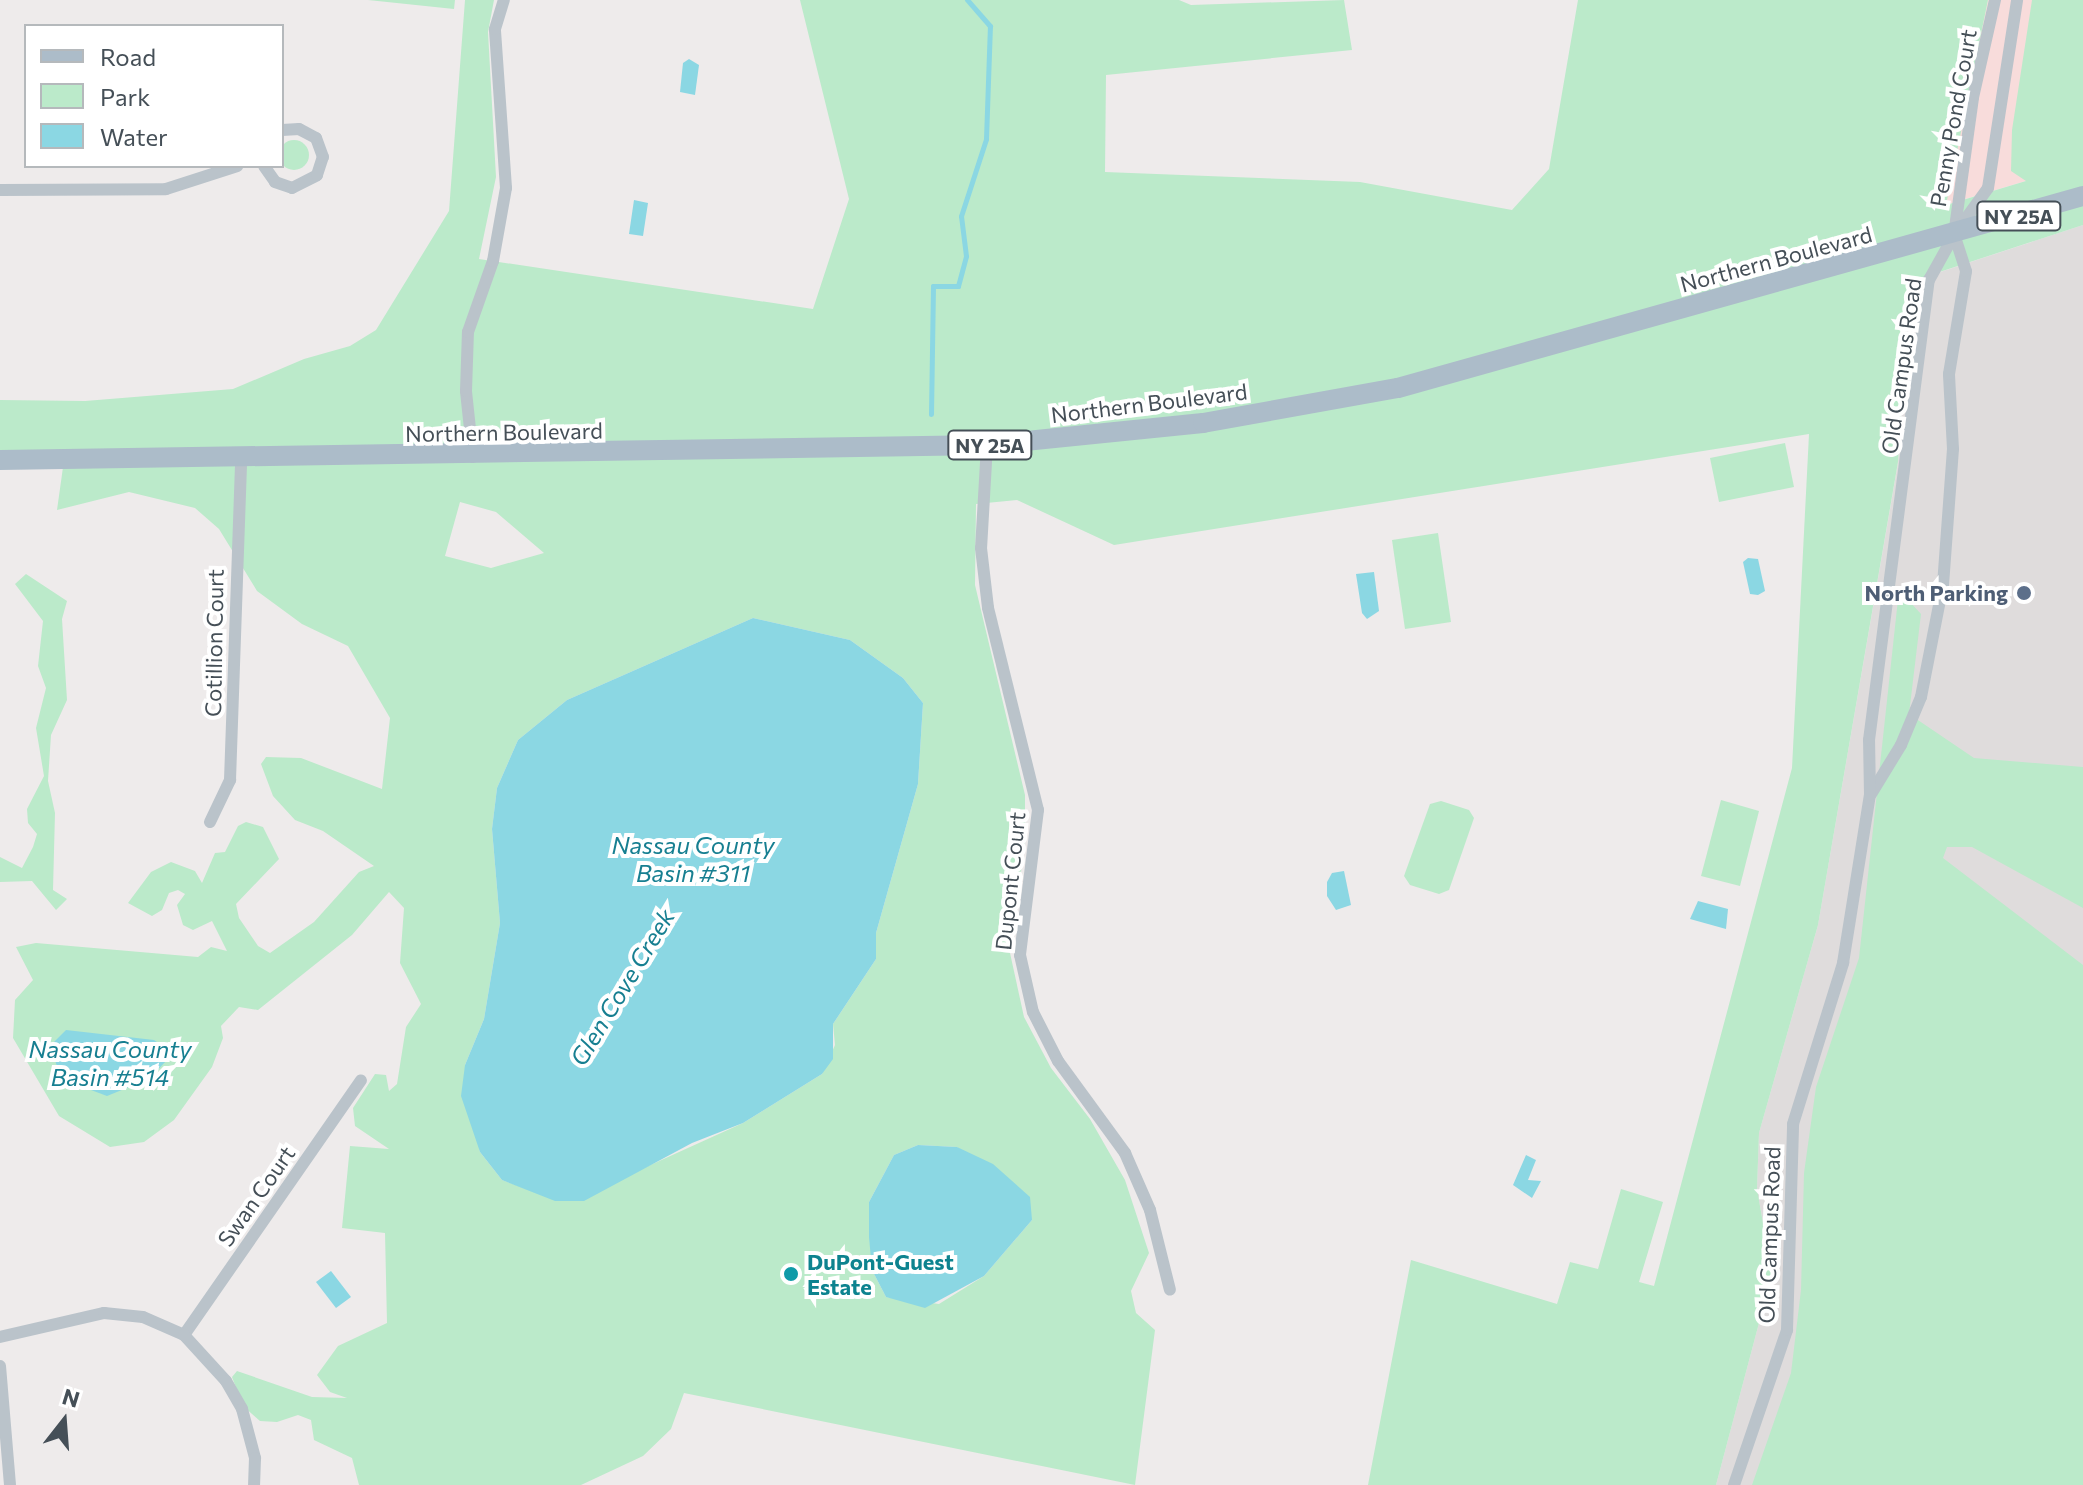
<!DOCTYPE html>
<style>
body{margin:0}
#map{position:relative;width:2083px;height:1485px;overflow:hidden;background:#eeebeb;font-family:Commissioner,sans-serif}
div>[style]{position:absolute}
.education>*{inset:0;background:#dfdcdc}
.medical>*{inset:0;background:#f8dcdb}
.green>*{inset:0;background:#bbeaca}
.round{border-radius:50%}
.water>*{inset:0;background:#8bd7e3}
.stream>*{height:5px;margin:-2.5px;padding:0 2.5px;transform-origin:2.5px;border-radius:2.5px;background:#8bd7e3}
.minor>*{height:12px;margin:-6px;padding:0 6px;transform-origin:6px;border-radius:6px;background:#bac3ca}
.primary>*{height:20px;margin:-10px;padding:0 10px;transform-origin:10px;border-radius:10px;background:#acbcc9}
.dots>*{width:22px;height:22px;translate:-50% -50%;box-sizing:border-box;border:4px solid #fff;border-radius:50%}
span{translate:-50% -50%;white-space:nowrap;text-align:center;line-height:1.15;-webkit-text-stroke:8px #fff;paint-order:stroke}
.shield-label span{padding:2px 6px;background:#fff;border:2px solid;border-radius:6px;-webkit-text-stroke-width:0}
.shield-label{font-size:20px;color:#454f57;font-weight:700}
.street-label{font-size:22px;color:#454f57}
.service-label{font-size:22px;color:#4e5e75;font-weight:700}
.right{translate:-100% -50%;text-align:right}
.culture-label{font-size:22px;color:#0d838f;font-weight:700}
.left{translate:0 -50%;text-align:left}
.water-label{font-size:24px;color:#177f91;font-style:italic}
.legend{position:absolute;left:24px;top:24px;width:260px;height:144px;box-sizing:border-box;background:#fff;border:2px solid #b5b9bc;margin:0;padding:10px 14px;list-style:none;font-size:24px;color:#454f57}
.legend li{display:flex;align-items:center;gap:16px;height:40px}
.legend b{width:40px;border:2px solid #b5b9bc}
.north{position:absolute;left:24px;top:1381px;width:80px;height:80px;-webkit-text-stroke:6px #fff;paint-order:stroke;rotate:17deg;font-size:22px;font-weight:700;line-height:32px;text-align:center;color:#454f57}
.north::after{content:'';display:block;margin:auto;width:28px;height:36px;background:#454f57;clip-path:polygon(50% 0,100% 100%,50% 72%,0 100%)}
</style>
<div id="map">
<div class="education">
<div style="clip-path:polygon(2083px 225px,2083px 1485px,1716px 1485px,1772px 1274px,1757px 1189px,1759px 1133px,1818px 925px,1898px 463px,1910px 282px)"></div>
</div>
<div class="medical">
<div style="clip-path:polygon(1988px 0,2083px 0,2083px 164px,1945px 205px)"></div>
</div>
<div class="green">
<div style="clip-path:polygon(368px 0,455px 0,454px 9px)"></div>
<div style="clip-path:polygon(evenodd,465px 0,494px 0,488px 32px,496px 177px,479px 259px,813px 309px,849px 199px,800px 0,1179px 0,1191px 5px,1344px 0,1352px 50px,1106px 75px,1105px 172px,1360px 182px,1512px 210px,1549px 169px,1578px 0,1988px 0,1946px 205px,2026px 181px,2011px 171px,2012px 130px,2032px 0,2083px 0,2083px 225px,1909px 282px,1898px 462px,1818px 925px,1759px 1133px,1757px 1189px,1772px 1274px,1716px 1485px,1368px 1485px,1411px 1260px,1557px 1304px,1570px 1262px,1598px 1269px,1621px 1189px,1663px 1202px,1639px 1282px,1654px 1286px,1792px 768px,1809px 434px,1114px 545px,1017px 500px,976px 504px,975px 585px,1025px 795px,1025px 842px,1010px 953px,1024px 1017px,1051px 1068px,1090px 1119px,1125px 1180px,1149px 1253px,1131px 1291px,1136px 1313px,1155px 1330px,1135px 1485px,684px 1393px,671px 1429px,643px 1456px,581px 1485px,359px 1485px,352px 1458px,314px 1440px,311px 1420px,298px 1415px,277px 1422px,260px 1421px,243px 1406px,232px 1377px,237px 1371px,312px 1397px,347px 1398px,330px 1392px,317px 1375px,338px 1346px,387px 1323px,385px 1233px,342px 1228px,350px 1146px,389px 1149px,355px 1126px,353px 1108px,375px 1074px,386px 1075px,389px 1091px,397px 1084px,406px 1027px,421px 1004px,400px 963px,404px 908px,389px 892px,352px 935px,258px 1010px,239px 1007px,221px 1026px,223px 1038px,212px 1067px,174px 1120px,144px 1142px,110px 1147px,59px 1116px,13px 1038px,15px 1000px,33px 980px,16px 947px,36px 943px,198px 957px,211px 947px,227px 951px,212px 921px,193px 930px,183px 925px,177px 905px,185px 894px,178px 890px,169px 893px,162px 910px,152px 916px,128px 903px,151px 872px,171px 862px,195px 871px,202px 883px,215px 853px,225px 852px,238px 826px,246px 822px,263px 827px,279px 859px,236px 904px,239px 918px,258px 946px,270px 953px,314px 922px,359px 872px,374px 866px,323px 831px,295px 820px,273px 796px,261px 764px,266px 757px,301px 758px,382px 789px,390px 718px,348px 646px,302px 624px,257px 591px,219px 529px,195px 508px,129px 492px,57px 510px,64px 460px,0 460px,0 400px,85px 401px,233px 389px,304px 359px,350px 346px,376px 330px,449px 211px,465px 0,460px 502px,496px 512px,544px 553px,491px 568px,445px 556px,460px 502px,465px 0,753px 618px,850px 640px,903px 678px,923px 703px,918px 784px,876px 933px,876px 959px,833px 1024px,835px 1045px,822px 1074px,743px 1123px,646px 1167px,524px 1188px,502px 1180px,480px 1152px,465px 1065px,484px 1019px,500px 923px,492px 829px,497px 788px,518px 740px,567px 700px,753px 618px,465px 0,918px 1145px,957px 1147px,1032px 1220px,984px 1276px,939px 1304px,886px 1297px,872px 1270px,869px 1202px,894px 1155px,918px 1145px)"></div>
<div class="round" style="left:279px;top:140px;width:30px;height:30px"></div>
<div style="clip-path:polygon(1785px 443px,1794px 487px,1719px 502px,1710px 458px)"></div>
<div style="clip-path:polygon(1438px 533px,1451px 622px,1405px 629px,1392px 540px)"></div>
<div style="clip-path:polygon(26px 574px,67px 601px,62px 619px,67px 700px,51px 735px,48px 781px,55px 813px,53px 890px,67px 899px,56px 910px,32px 881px,0 882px,0 857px,22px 868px,33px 847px,37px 834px,28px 823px,27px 809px,44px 776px,36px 728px,46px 688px,38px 666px,43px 621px,15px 584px)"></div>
<div style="clip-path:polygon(1899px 590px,1921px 614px,1909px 714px,1974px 758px,2083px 767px,2083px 908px,1972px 847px,1947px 847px,1943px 858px,2083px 965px,2083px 1485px,1752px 1485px,1791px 1373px,1801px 1290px,1804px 1173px,1816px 1087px,1859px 958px)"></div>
<div style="clip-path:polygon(1721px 800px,1759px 811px,1740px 886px,1701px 876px)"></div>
<div style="clip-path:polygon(1441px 801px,1469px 810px,1474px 818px,1449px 890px,1439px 894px,1410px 885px,1404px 876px,1430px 804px)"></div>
</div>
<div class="water">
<div style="clip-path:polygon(689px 59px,699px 65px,695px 95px,680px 92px,683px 63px)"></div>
<div style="clip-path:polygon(634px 200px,648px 203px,643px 236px,629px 234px)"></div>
<div style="clip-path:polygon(1748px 558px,1758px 559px,1765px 591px,1758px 595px,1750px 594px,1743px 562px)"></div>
<div style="clip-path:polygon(1374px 572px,1379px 611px,1367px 619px,1362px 613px,1356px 574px)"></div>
<div style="clip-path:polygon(753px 618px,850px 640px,903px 678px,923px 703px,918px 784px,876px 933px,876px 959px,833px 1024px,833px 1059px,822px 1074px,743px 1123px,692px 1143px,584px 1201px,555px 1201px,502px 1180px,480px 1152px,461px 1096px,465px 1065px,484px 1019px,500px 923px,492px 829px,497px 788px,518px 740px,567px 700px)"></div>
<div style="clip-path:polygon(1344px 871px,1351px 905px,1336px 910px,1327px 896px,1327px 882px,1332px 873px)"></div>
<div style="clip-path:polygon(1698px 901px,1728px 909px,1726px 929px,1690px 919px)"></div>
<div style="clip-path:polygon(66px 1030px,154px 1040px,167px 1049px,167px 1060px,149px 1079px,107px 1096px,75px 1084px,56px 1064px,53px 1043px)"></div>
<div style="clip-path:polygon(918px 1145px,957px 1147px,993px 1164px,1030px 1197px,1032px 1220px,984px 1276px,925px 1308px,886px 1297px,872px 1270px,869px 1237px,869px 1202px,894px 1155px)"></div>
<div style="clip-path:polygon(1526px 1155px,1536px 1160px,1528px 1180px,1541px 1181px,1532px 1198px,1513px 1185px)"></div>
<div style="clip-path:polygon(331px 1271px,351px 1297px,336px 1308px,316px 1282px)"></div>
</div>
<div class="stream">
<div style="left:931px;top:414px;width:128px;rotate:-89.1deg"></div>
<div style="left:933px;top:286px;width:25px"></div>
<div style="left:958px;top:286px;width:31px;rotate:-75deg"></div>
<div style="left:966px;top:256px;width:40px;rotate:-97.1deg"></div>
<div style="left:961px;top:216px;width:81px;rotate:-72deg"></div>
<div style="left:986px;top:139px;width:113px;rotate:-88deg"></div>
<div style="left:990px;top:26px;width:35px;rotate:-131deg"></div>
</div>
<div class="minor">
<div style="left:1995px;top:0;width:100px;rotate:102.7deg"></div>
<div style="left:1973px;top:98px;width:138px;rotate:97.9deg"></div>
<div style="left:1954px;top:235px;width:58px;rotate:-54.1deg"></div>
<div style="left:1988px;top:188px;width:190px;rotate:-81.2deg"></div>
<div style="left:264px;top:166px;width:19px;rotate:55deg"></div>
<div style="left:275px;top:182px;width:18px;rotate:19deg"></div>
<div style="left:292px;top:188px;width:28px;rotate:-27deg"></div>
<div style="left:317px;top:175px;width:19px;rotate:-72deg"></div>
<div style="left:323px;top:157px;width:20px;rotate:-110deg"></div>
<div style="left:316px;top:138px;width:19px;rotate:-152deg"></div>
<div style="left:299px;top:129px;width:17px;rotate:177deg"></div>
<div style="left:0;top:190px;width:166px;rotate:-0.3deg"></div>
<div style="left:166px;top:189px;width:75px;rotate:-17.9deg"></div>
<div style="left:987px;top:445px;width:103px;rotate:93.3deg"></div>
<div style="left:981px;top:548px;width:60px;rotate:83.3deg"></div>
<div style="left:988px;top:608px;width:208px;rotate:76.1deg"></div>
<div style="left:1038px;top:810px;width:146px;rotate:97.1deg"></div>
<div style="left:1020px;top:955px;width:58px;rotate:77.2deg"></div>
<div style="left:1033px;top:1012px;width:55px;rotate:63deg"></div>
<div style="left:1058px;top:1061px;width:114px;rotate:53.9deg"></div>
<div style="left:1125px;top:1153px;width:62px;rotate:66.3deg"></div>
<div style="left:1150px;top:1210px;width:82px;rotate:76deg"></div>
<div style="left:473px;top:457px;width:66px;rotate:-96.1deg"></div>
<div style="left:466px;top:391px;width:59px;rotate:-88.1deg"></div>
<div style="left:468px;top:332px;width:75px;rotate:-70.6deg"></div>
<div style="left:493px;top:261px;width:74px;rotate:-79.9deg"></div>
<div style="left:506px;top:188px;width:159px;rotate:-94deg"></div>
<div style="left:495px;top:29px;width:30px;rotate:-73deg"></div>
<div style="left:1871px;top:794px;width:57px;rotate:-58.5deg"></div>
<div style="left:1901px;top:745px;width:52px;rotate:-67.4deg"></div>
<div style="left:1921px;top:697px;width:114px;rotate:-78.9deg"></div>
<div style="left:1943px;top:585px;width:136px;rotate:-85.8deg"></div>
<div style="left:1953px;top:449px;width:75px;rotate:-93.1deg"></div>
<div style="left:1949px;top:374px;width:104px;rotate:-80.6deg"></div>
<div style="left:1966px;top:271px;width:38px;rotate:-108deg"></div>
<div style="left:210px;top:822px;width:47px;rotate:-64.5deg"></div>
<div style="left:230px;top:780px;width:320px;rotate:-88deg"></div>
<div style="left:184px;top:1335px;width:310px;rotate:-55.2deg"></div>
<div style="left:0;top:1337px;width:107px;rotate:-13deg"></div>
<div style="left:104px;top:1313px;width:39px;rotate:6deg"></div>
<div style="left:143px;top:1317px;width:45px;rotate:23.7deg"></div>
<div style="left:184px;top:1335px;width:62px;rotate:47.6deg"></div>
<div style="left:226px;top:1381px;width:32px;rotate:60deg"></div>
<div style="left:242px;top:1409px;width:51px;rotate:75.1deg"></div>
<div style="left:255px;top:1458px;width:27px;rotate:92deg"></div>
<div style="left:0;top:1366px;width:119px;rotate:85.2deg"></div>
<div style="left:1734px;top:1485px;width:164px;rotate:-71.1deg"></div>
<div style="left:1787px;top:1330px;width:206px;rotate:-88.3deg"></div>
<div style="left:1793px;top:1124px;width:169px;rotate:-72.7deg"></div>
<div style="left:1843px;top:963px;width:170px;rotate:-80.9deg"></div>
<div style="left:1870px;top:795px;width:55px;rotate:-91deg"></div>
<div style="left:1869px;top:740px;width:464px;rotate:-82.6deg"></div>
<div style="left:1929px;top:280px;width:51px;rotate:-60.9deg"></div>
</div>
<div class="primary">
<div style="left:0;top:460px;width:987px;rotate:-0.87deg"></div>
<div style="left:987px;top:445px;width:217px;rotate:-5.8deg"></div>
<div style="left:1203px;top:423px;width:198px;rotate:-10.2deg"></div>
<div style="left:1398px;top:388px;width:711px;rotate:-15.66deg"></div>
</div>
<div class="dots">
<div style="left:2024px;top:593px;background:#5c6f8a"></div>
<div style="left:791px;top:1274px;background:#0f9aa8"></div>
</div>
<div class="shield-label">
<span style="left:2019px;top:216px">NY 25A</span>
<span style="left:990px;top:445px">NY 25A</span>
</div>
<div class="street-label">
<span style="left:1953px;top:118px;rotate:-80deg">Penny Pond Court</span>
<span style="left:1776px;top:259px;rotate:-15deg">Northern Boulevard</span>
<span style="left:1901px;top:366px;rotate:-82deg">Old Campus Road</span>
<span style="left:1149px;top:403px;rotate:-7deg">Northern Boulevard</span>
<span style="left:504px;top:432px;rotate:-1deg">Northern Boulevard</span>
<span style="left:214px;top:643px;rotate:-89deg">Cotillion Court</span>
<span style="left:1010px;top:881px;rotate:-84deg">Dupont Court</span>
<span style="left:256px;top:1196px;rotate:-55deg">Swan Court</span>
<span style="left:1769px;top:1235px;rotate:-88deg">Old Campus Road</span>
</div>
<div class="service-label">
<span class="right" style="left:2008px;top:593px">North Parking</span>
</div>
<div class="culture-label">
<span class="left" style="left:807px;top:1274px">DuPont-Guest<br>Estate</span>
</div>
<div class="water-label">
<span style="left:693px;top:859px">Nassau County<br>Basin #311</span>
<span style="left:622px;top:987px;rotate:-59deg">Glen Cove Creek</span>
<span style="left:110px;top:1063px">Nassau County<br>Basin #514</span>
</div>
<ul class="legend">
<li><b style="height:10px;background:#acbcc9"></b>Road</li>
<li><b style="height:22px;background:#bbeaca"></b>Park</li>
<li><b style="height:22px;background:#8bd7e3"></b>Water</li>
</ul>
<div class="north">N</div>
</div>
